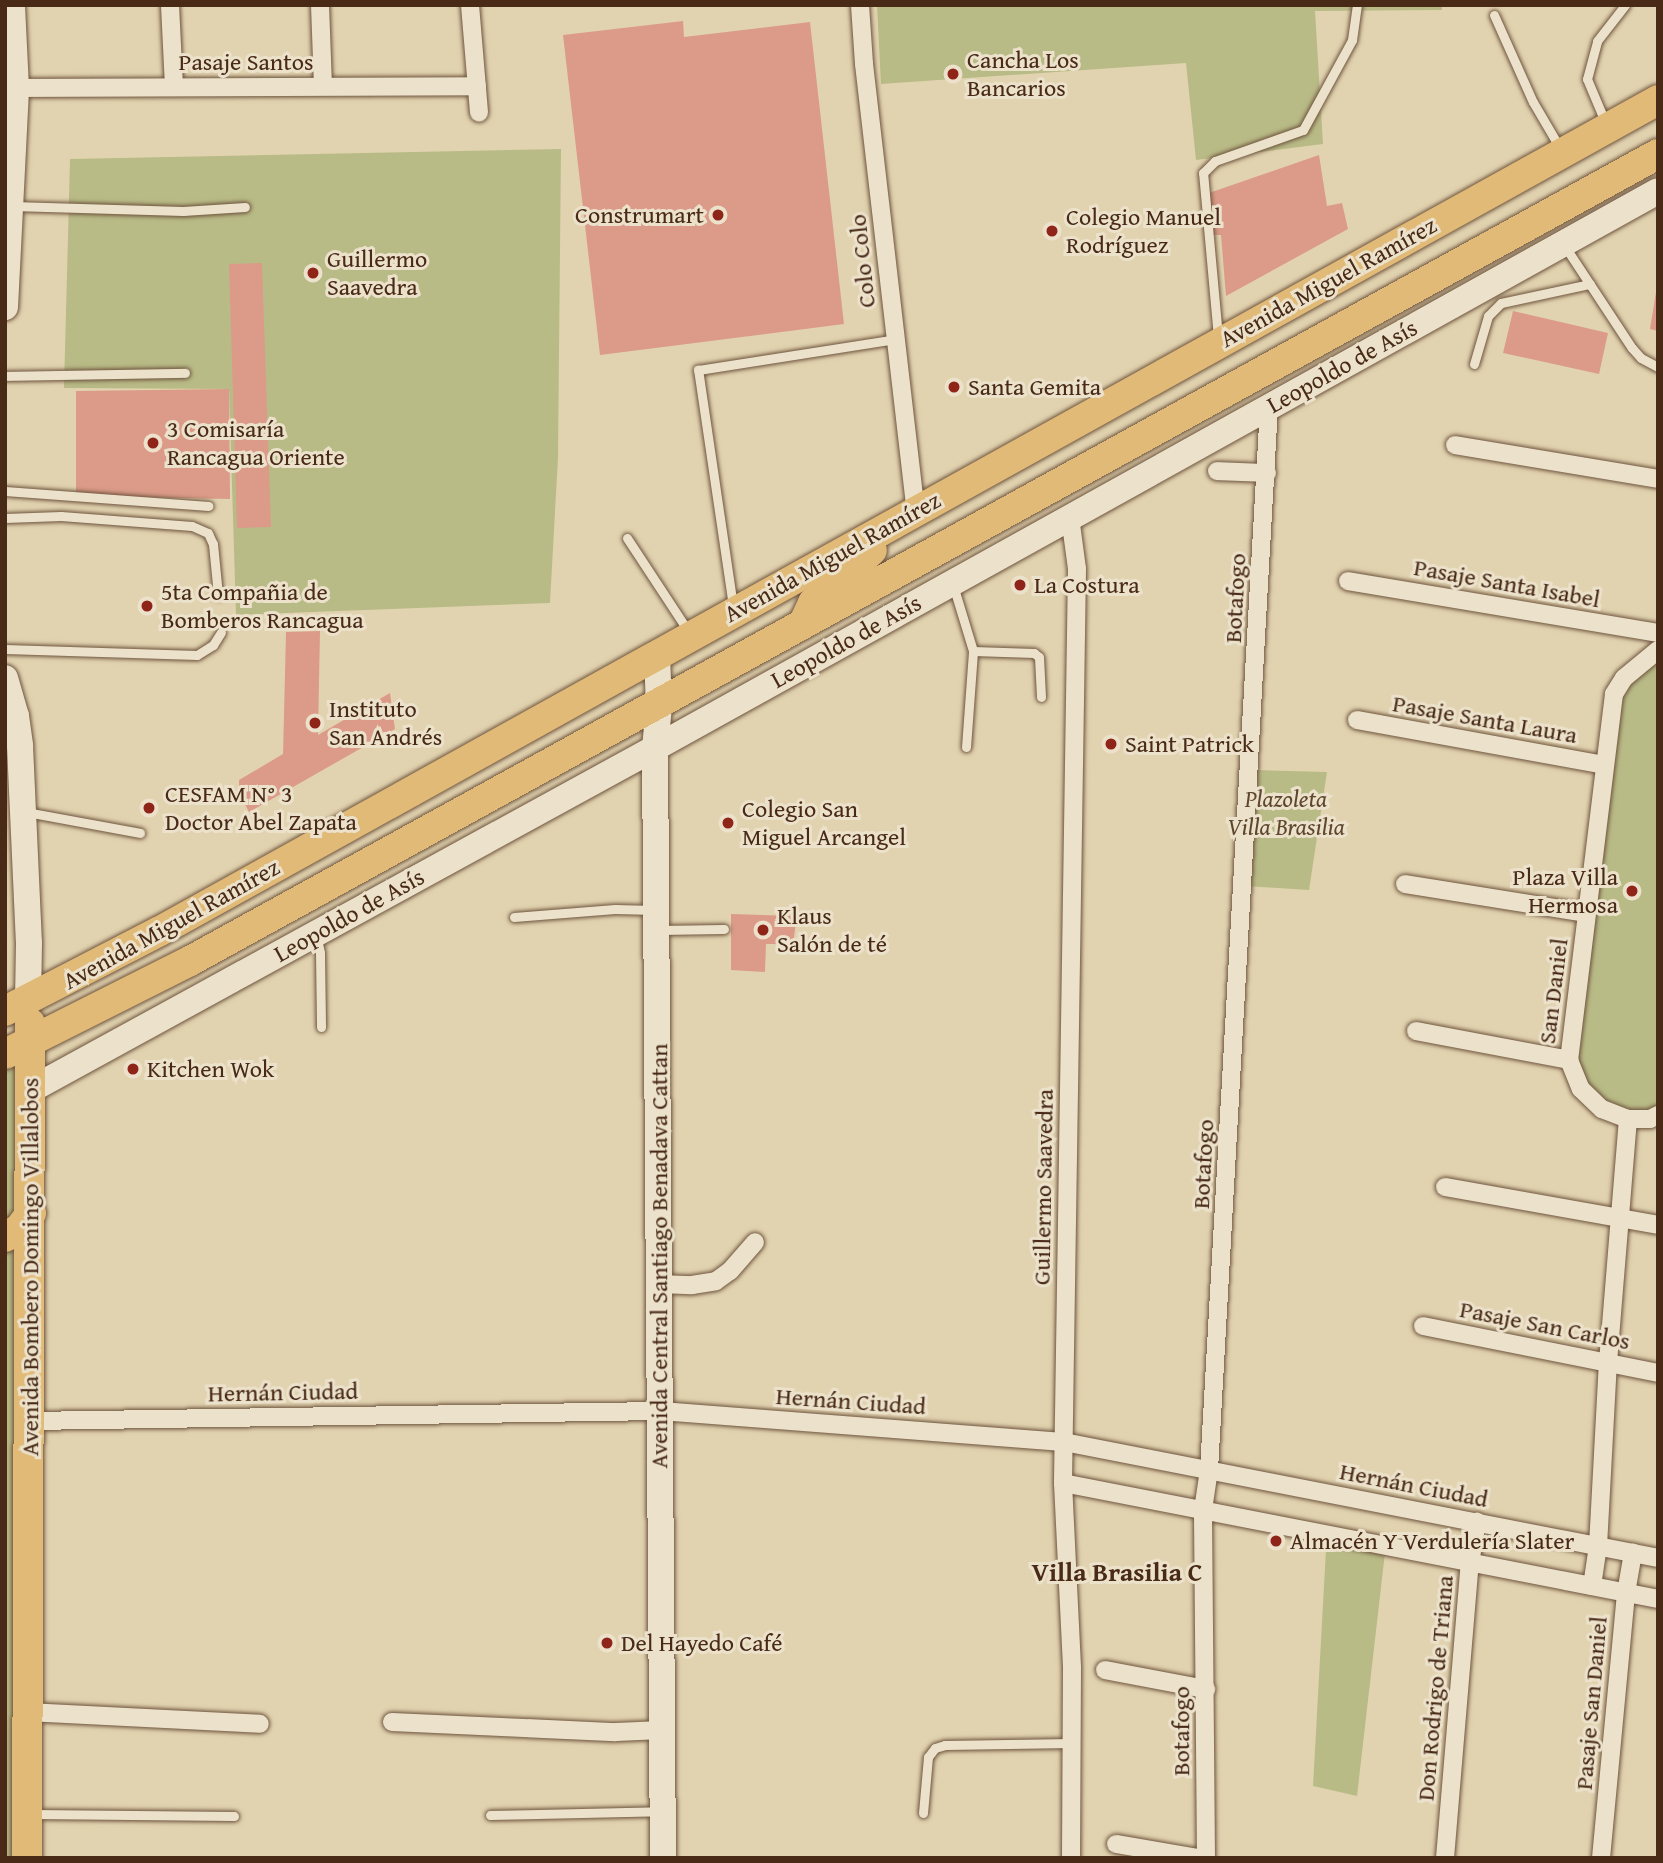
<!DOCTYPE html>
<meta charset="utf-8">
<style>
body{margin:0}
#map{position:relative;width:1663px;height:1863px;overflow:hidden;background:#e2d3b0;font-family:"Gentium Book Plus",serif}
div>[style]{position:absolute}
.green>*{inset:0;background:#b9bb87}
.building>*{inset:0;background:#db9b88}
.roads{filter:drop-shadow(0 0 2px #6e543d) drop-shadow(0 0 2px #6e543d)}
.lane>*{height:9px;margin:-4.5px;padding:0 4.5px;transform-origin:4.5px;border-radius:4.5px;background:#ece2cc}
.street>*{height:18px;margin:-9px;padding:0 9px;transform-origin:9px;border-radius:9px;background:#ece2cc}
.secondary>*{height:26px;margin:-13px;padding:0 13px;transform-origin:13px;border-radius:13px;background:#ece2cc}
.primary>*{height:30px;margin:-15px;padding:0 15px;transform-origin:15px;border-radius:15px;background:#e1ba78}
.dots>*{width:19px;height:19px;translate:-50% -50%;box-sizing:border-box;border:4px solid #ece2cc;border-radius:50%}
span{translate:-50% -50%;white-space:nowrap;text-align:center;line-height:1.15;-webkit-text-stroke:6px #ece2cc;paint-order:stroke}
.poi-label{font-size:24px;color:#482a17}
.left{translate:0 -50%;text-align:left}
.right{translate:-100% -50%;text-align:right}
.street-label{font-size:24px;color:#482a17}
.park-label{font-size:24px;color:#5f472d;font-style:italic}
.neighbourhood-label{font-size:26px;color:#482a17;font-weight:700}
.frame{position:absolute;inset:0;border:7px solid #482a17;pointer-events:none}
</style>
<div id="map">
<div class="green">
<div style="clip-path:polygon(877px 5px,1442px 5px,1442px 10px,1315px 11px,1323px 144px,1196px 160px,1186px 63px,881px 84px)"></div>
<div style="clip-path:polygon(561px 149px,558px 458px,550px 603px,236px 615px,229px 389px,64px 388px,70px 159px)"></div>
<div style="clip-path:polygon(1658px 650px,1658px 1115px,1602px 1109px,1569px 1060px,1614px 694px)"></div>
<div style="clip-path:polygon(1254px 770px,1327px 772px,1309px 890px,1246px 886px)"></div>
<div style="clip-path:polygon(18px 1061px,15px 1858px,5px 1858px,5px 1068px)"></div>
<div style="clip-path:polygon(1327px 1531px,1386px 1544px,1357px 1796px,1313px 1786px)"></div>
</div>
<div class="building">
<div style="clip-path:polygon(683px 21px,684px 37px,810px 22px,844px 324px,600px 355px,563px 35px)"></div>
<div style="clip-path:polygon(1319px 155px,1327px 206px,1342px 203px,1348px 229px,1226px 296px,1221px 235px,1212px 235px,1209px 193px)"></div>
<div style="clip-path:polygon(262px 263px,271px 527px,237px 528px,229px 264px)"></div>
<div style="clip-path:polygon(1656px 292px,1658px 292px,1658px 331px,1650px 329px)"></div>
<div style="clip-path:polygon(1513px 311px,1608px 333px,1599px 374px,1503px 353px)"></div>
<div style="clip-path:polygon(229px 389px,230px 499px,76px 496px,76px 391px)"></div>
<div style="clip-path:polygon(320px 631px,318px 735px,390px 693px,395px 729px,249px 812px,239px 793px,239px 780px,283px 754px,286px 632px)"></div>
<div style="clip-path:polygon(731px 914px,797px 916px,793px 944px,766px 944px,765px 972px,731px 970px)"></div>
</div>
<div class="roads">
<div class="lane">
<div style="left:1494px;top:15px;width:95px;rotate:65.9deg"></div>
<div style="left:1533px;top:102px;width:53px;rotate:59.6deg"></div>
<div style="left:1606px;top:124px;width:49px;rotate:-112.9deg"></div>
<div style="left:1587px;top:79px;width:39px;rotate:-75deg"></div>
<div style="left:1597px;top:41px;width:46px;rotate:-52.1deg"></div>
<div style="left:12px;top:206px;width:171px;rotate:1.7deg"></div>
<div style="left:183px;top:211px;width:62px;rotate:-3.7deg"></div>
<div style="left:1564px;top:245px;width:123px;rotate:56.6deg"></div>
<div style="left:1632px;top:348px;width:13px;rotate:48deg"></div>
<div style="left:1641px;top:358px;width:19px;rotate:28deg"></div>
<div style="left:1218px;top:337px;width:165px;rotate:-95.2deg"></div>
<div style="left:1203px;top:173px;width:17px;rotate:-45deg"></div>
<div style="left:1215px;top:161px;width:93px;rotate:-19.4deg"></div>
<div style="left:1303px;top:130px;width:102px;rotate:-61.4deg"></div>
<div style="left:1352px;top:40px;width:35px;rotate:-82deg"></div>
<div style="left:1474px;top:364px;width:50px;rotate:-73.7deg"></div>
<div style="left:1488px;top:316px;width:18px;rotate:-45deg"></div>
<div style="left:1501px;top:303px;width:91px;rotate:-12.1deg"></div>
<div style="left:5px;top:376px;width:180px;rotate:-1deg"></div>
<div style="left:5px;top:491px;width:204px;rotate:4.2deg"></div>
<div style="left:5px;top:518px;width:56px;rotate:-2deg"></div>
<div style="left:61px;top:516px;width:131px;rotate:4.4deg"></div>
<div style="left:192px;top:526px;width:17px;rotate:24deg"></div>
<div style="left:208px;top:533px;width:12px;rotate:66deg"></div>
<div style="left:213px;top:544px;width:51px;rotate:84.4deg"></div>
<div style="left:627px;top:538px;width:115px;rotate:56.7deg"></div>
<div style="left:953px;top:585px;width:69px;rotate:73.1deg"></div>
<div style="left:973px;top:651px;width:61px;rotate:1.9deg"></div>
<div style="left:1034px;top:653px;width:6px;rotate:39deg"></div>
<div style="left:1039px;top:657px;width:40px;rotate:87.1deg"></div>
<div style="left:733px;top:606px;width:239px;rotate:-98.4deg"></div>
<div style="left:698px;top:370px;width:200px;rotate:-8.9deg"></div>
<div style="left:5px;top:649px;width:192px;rotate:1.8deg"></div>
<div style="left:197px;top:655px;width:19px;rotate:-32deg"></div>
<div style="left:213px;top:645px;width:15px;rotate:-58deg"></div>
<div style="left:966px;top:747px;width:96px;rotate:-85.8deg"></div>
<div style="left:26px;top:812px;width:116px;rotate:10.4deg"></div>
<div style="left:514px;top:917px;width:101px;rotate:-4.5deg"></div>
<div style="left:615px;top:909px;width:40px;rotate:1.4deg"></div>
<div style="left:658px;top:930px;width:66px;rotate:-0.9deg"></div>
<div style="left:316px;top:935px;width:18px;rotate:77deg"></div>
<div style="left:320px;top:953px;width:74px;rotate:89.2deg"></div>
<div style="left:923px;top:1813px;width:56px;rotate:-84.9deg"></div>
<div style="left:928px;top:1757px;width:11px;rotate:-52deg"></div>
<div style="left:935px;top:1748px;width:10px;rotate:-17deg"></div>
<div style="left:945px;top:1745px;width:127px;rotate:-0.9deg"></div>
<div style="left:33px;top:1814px;width:201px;rotate:0.6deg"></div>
<div style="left:490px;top:1815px;width:170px;rotate:-1.3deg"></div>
</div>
<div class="street">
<div style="left:170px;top:5px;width:81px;rotate:87.2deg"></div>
<div style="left:320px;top:5px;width:81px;rotate:87.9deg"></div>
<div style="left:470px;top:5px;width:108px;rotate:85.2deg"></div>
<div style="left:860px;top:5px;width:59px;rotate:86.1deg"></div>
<div style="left:864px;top:64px;width:450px;rotate:83.4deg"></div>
<div style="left:16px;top:88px;width:461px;rotate:-0.2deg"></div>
<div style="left:1455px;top:445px;width:206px;rotate:9.5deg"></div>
<div style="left:1217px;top:471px;width:50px;rotate:2.3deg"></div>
<div style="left:1070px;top:517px;width:52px;rotate:82.3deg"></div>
<div style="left:1077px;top:569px;width:914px;rotate:90.88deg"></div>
<div style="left:1063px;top:1483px;width:185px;rotate:87.2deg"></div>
<div style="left:1072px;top:1668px;width:190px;rotate:90.3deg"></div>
<div style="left:1348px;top:581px;width:314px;rotate:9.5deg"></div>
<div style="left:1658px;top:650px;width:44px;rotate:140.5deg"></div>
<div style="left:1624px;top:678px;width:19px;rotate:122deg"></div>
<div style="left:1614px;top:694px;width:369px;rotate:97deg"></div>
<div style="left:1569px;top:1060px;width:31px;rotate:68deg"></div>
<div style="left:1581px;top:1089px;width:29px;rotate:44deg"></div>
<div style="left:1602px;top:1109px;width:28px;rotate:21deg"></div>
<div style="left:1628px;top:1119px;width:22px"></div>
<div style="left:1650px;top:1119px;width:9px;rotate:-27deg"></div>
<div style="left:1357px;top:720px;width:251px;rotate:10.3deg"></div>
<div style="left:1405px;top:884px;width:183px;rotate:9.1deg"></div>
<div style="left:1416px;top:1031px;width:156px;rotate:10.7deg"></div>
<div style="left:1445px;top:1187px;width:216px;rotate:10.1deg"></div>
<div style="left:659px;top:1284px;width:33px;rotate:2deg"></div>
<div style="left:692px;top:1285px;width:24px;rotate:-9deg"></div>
<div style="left:716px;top:1281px;width:17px;rotate:-36deg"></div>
<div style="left:730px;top:1271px;width:38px;rotate:-49deg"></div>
<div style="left:1423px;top:1326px;width:240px;rotate:11.3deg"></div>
<div style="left:30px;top:1421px;width:630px;rotate:-0.91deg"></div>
<div style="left:660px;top:1411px;width:405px;rotate:4.4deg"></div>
<div style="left:1064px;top:1442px;width:605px;rotate:11.05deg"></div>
<div style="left:1063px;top:1483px;width:606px;rotate:11.03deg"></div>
<div style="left:1592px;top:1586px;width:40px;rotate:-81.5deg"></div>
<div style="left:1598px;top:1546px;width:184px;rotate:-86.9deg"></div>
<div style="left:1608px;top:1362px;width:244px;rotate:-85.3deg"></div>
<div style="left:1105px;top:1670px;width:103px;rotate:10.7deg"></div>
<div style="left:27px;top:1712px;width:233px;rotate:2.9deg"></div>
<div style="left:392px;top:1722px;width:224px;rotate:2.6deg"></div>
<div style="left:616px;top:1732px;width:46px;rotate:-2.5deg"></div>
<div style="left:1116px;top:1844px;width:82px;rotate:9.8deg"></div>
<div style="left:1206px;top:1858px;width:348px;rotate:-90.5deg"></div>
<div style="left:1203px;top:1510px;width:40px;rotate:-81.5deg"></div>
<div style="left:1209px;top:1470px;width:1065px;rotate:-86.77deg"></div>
<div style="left:1445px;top:1858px;width:296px;rotate:-85.2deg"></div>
<div style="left:1470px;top:1563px;width:42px;rotate:-80.3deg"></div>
<div style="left:1601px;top:1858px;width:266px;rotate:-84.6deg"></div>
<div style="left:1626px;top:1593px;width:41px;rotate:-80.1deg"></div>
</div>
<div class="secondary">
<div style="left:5px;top:307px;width:219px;rotate:-87.1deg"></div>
<div style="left:16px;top:88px;width:83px;rotate:-92.8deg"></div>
<div style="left:657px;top:655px;width:51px;rotate:87.8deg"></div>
<div style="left:659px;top:706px;width:42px;rotate:95.4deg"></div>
<div style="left:655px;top:748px;width:1110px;rotate:89.59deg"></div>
<div style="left:5px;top:678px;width:40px;rotate:74deg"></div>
<div style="left:16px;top:716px;width:30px;rotate:82deg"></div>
<div style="left:20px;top:746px;width:197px;rotate:87.4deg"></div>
<div style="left:29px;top:943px;width:59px;rotate:91deg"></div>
<div style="left:32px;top:1089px;width:710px;rotate:-28.69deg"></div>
<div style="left:655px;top:748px;width:1147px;rotate:-29.04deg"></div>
</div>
<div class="primary">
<div style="left:805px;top:620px;width:19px;rotate:-65deg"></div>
<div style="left:813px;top:603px;width:79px;rotate:-41.9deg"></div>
<div style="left:5px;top:1011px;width:174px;rotate:-27.3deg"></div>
<div style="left:160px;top:931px;width:1713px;rotate:-29.02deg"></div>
<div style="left:5px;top:1054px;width:207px;rotate:-26.7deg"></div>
<div style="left:190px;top:961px;width:1675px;rotate:-28.8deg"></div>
<div style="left:5px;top:1237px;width:16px;rotate:-30deg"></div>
<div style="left:19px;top:1229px;width:20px;rotate:-53deg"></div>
<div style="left:27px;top:1858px;width:835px;rotate:-89.79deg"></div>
</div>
</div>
<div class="dots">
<div style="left:953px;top:74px;background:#8f2418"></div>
<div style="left:718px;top:215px;background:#8f2418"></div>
<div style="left:1052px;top:231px;background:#8f2418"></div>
<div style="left:313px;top:273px;background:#8f2418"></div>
<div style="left:954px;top:387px;background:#8f2418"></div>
<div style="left:153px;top:443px;background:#8f2418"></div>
<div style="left:1020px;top:585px;background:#8f2418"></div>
<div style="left:147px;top:606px;background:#8f2418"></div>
<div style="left:315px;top:723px;background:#8f2418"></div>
<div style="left:1111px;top:744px;background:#8f2418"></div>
<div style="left:149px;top:808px;background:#8f2418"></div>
<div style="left:728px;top:823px;background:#8f2418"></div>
<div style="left:1632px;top:891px;background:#8f2418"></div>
<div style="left:763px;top:930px;background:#8f2418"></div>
<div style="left:133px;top:1069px;background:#8f2418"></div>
<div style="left:1276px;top:1541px;background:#8f2418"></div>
<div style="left:607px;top:1643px;background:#8f2418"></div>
</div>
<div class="poi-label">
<span class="left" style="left:967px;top:74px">Cancha Los<br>Bancarios</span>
<span class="right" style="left:704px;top:215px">Construmart</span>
<span class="left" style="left:1066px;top:231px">Colegio Manuel<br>Rodríguez</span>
<span class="left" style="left:327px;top:273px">Guillermo<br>Saavedra</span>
<span class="left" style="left:968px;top:387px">Santa Gemita</span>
<span class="left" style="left:167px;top:443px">3 Comisaría<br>Rancagua Oriente</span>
<span class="left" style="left:1034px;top:585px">La Costura</span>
<span class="left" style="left:161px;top:606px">5ta Compañia de<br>Bomberos Rancagua</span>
<span class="left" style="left:329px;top:723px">Instituto<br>San Andrés</span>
<span class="left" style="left:1125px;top:744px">Saint Patrick</span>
<span class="left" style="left:165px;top:808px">CESFAM N° 3<br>Doctor Abel Zapata</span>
<span class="left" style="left:742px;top:823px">Colegio San<br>Miguel Arcangel</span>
<span class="right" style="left:1618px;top:891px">Plaza Villa<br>Hermosa</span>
<span class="left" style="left:777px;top:930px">Klaus<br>Salón de té</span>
<span class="left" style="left:147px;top:1069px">Kitchen Wok</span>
<span class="left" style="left:1290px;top:1541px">Almacén Y Verdulería Slater</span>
<span class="left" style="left:621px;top:1643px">Del Hayedo Café</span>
</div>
<div class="street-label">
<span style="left:246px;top:62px">Pasaje Santos</span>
<span style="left:862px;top:261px;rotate:-96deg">Colo Colo</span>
<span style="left:1328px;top:282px;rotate:-29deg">Avenida Miguel Ramírez</span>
<span style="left:1342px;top:366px;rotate:-29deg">Leopoldo de Asís</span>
<span style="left:832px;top:557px;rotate:-29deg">Avenida Miguel Ramírez</span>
<span style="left:1507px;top:583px;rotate:10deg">Pasaje Santa Isabel</span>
<span style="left:1235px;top:598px;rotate:-87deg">Botafogo</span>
<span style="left:846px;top:641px;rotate:-29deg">Leopoldo de Asís</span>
<span style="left:1485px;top:719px;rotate:10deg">Pasaje Santa Laura</span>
<span style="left:349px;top:915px;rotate:-29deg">Leopoldo de Asís</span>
<span style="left:171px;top:924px;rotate:-29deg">Avenida Miguel Ramírez</span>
<span style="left:1553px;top:991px;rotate:-83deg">San Daniel</span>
<span style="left:1203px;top:1164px;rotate:-87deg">Botafogo</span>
<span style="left:1043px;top:1187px;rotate:-89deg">Guillermo Saavedra</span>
<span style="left:659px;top:1256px;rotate:-90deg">Avenida Central Santiago Benadava Cattan</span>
<span style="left:30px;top:1267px;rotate:-90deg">Avenida Bombero Domingo Villalobos</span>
<span style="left:1545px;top:1325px;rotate:11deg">Pasaje San Carlos</span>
<span style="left:283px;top:1392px;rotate:-1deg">Hernán Ciudad</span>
<span style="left:851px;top:1401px;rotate:4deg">Hernán Ciudad</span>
<span style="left:1414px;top:1485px;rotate:11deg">Hernán Ciudad</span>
<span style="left:1435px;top:1688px;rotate:-85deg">Don Rodrigo de Triana</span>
<span style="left:1591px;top:1703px;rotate:-85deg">Pasaje San Daniel</span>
<span style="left:1181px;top:1731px;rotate:-90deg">Botafogo</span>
</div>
<div class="park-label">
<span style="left:1286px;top:813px">Plazoleta<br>Villa Brasilia</span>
</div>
<div class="neighbourhood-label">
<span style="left:1117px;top:1572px">Villa Brasilia C</span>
</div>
<div class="frame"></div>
</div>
